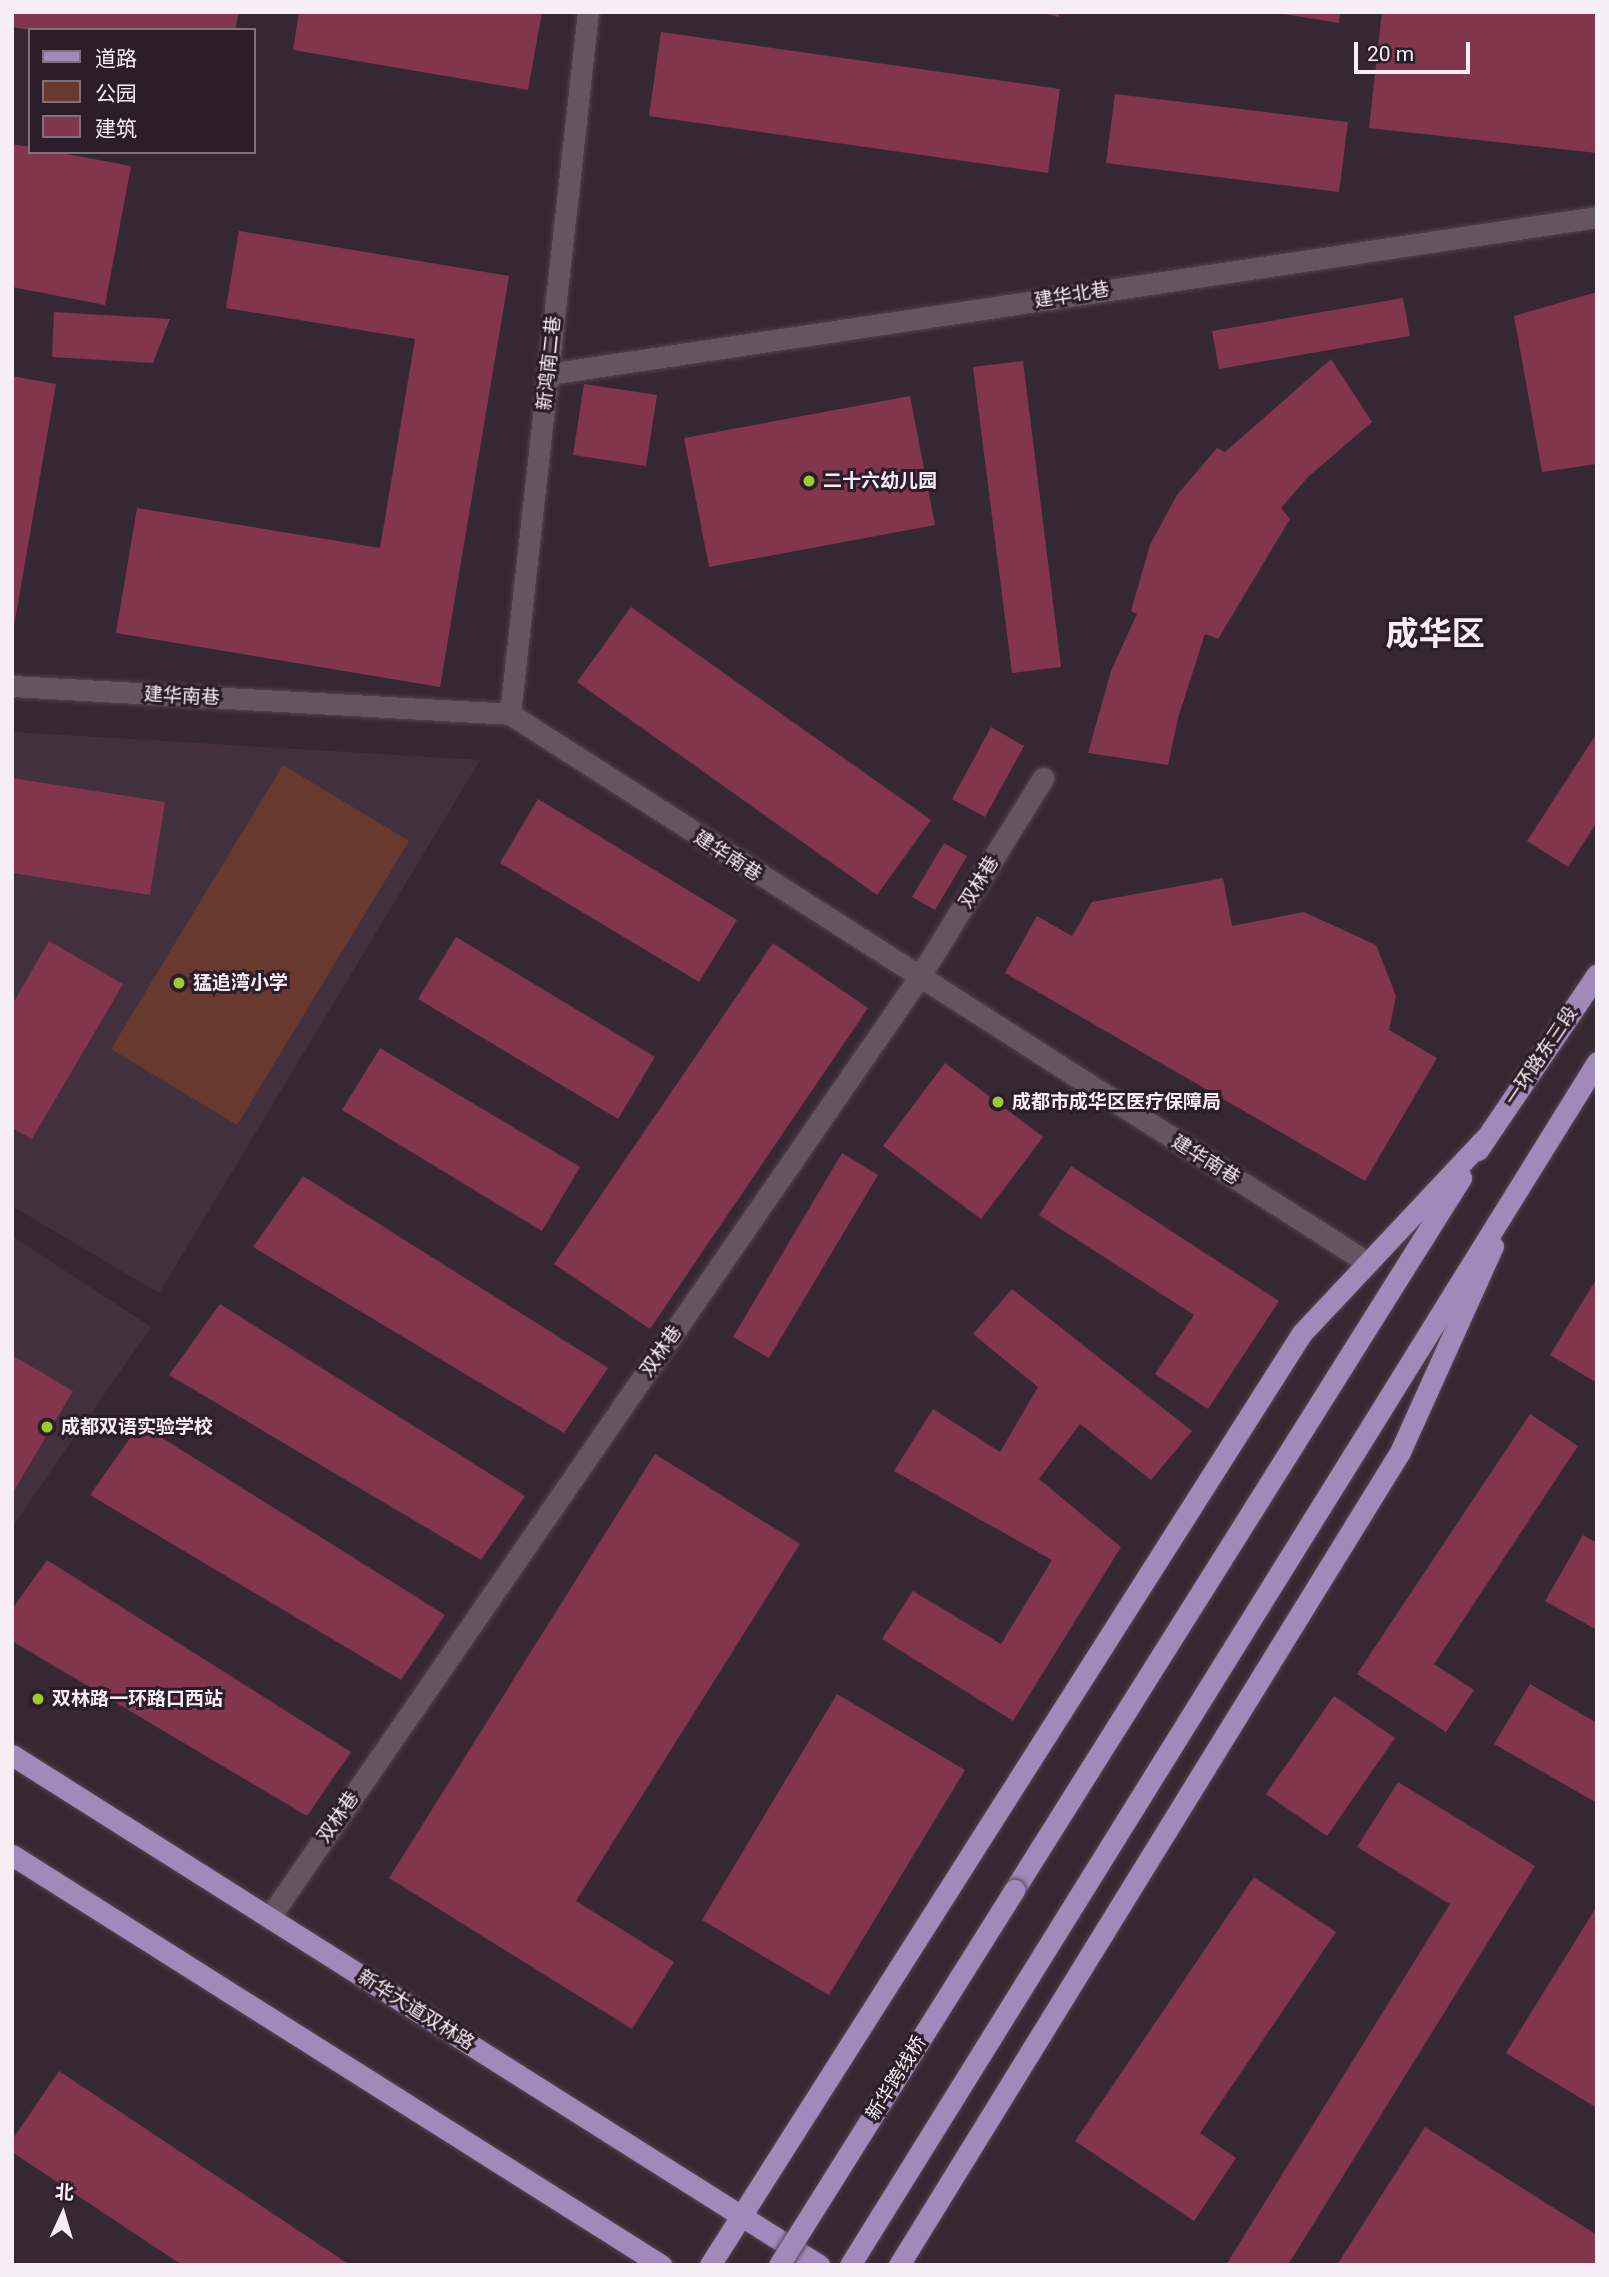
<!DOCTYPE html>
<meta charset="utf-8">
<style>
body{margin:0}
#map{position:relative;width:1609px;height:2277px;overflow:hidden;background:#362833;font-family:Roboto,"Noto Sans SC",sans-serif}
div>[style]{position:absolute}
.built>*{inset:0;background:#43303f}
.green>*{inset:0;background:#68392e}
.building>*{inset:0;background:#81364d}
.roads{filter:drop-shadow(0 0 2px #51464f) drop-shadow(0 0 2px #51464f)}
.minor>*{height:21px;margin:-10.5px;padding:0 10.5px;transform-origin:10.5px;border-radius:10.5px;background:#645561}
.major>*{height:21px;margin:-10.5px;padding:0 10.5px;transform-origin:10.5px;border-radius:10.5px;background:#a189ba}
.bridges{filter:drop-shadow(0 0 2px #51464f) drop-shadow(0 0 2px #51464f)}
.major-bridge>*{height:21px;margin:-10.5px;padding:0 10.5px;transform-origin:10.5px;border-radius:10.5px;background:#a189ba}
.dots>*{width:19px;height:19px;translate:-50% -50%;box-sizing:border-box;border:4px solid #2c1e29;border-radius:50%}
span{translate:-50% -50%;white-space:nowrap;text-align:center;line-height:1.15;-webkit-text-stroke:6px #2c1e29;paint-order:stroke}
.street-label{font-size:19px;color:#f7eef5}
.poi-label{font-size:19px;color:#f7eef5;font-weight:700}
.left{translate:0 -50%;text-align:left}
.town-label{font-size:33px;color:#f7eef5;font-weight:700}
.frame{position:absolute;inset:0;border:14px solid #f7eef5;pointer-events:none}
.legend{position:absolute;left:28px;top:28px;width:228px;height:126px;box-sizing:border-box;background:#2c1e29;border:2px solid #7d717b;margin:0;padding:9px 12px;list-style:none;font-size:21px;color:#f7eef5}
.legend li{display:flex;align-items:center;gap:14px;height:35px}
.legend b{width:35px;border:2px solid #7d717b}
.north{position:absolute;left:28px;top:2179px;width:70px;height:70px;-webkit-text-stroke:5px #2c1e29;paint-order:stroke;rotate:4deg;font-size:19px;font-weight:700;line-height:28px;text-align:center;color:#f7eef5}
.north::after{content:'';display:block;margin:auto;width:24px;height:32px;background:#f7eef5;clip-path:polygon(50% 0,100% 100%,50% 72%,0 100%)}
.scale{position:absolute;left:1354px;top:42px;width:116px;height:32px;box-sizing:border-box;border:4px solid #f7eef5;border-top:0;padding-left:9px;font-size:21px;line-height:24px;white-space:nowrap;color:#f7eef5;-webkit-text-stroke:5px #2c1e29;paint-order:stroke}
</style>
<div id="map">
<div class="built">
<div style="clip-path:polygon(12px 732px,480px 760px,159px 1293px,12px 1206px)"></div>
<div style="clip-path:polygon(12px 1236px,151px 1327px,12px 1527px)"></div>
</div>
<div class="green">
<div style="clip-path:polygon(283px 765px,409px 841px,237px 1125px,111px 1049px)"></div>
</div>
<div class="building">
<div style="clip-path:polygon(12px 12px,239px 12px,235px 30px,30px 30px,12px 27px)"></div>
<div style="clip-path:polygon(299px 12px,542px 12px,528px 90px,293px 50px)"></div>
<div style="clip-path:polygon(1038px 12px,1059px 12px,1059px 17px)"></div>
<div style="clip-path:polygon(1271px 12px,1340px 12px,1339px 23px)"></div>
<div style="clip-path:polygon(1382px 12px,1597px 12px,1597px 153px,1369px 128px)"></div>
<div style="clip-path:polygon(661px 32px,1060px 89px,1048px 173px,649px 116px)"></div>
<div style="clip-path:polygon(1115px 94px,1348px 122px,1339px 192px,1106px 163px)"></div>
<div style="clip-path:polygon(12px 144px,30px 147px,30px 152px,56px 152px,131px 166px,105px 305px,12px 287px)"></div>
<div style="clip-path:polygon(239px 231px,509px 276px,440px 687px,116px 633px,137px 508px,380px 548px,415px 339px,226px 308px)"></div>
<div style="clip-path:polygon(1597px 292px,1597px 464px,1542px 472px,1514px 316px)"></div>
<div style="clip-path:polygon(1403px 298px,1410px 336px,1219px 369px,1212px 331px)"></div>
<div style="clip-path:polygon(54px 312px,170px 319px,153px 363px,52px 357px)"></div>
<div style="clip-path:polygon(1331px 359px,1372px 422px,1308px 477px,1281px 508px,1290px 519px,1218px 639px,1205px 634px,1178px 718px,1168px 765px,1088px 753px,1111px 671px,1137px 614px,1131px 611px,1150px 545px,1177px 495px,1217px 448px,1225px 452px)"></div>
<div style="clip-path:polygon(1023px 361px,1061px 667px,1012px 673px,973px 367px)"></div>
<div style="clip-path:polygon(12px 376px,56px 384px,14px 626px,12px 626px)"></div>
<div style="clip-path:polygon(584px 384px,657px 395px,646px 466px,573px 455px)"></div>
<div style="clip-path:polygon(910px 396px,935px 525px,709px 567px,684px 438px)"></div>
<div style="clip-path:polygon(631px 607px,931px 820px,877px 895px,577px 682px)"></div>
<div style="clip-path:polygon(991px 727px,1024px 746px,985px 817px,952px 799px)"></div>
<div style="clip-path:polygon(1597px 733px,1597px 822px,1568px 867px,1527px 841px)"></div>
<div style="clip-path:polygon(12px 778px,165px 802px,150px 895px,12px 873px)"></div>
<div style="clip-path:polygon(538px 799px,737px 920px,699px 982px,500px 863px)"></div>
<div style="clip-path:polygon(944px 843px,967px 856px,935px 910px,912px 897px)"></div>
<div style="clip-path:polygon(1223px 878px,1232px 926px,1304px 912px,1376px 945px,1396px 996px,1389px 1030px,1437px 1058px,1365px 1181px,1005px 973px,1037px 916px,1072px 936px,1092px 902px)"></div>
<div style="clip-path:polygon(456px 937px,655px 1057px,618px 1119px,418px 999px)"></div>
<div style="clip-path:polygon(49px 941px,123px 984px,32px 1139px,12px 1128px,12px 1005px)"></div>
<div style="clip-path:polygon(773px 943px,868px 1008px,650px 1329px,554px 1264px)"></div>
<div style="clip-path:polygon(380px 1048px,580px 1167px,542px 1231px,342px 1110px)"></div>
<div style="clip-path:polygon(945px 1063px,1043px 1137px,981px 1219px,883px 1146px)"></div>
<div style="clip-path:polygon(842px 1153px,878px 1175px,769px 1358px,733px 1337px)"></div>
<div style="clip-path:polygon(1071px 1166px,1279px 1301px,1208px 1409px,1155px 1374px,1194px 1315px,1039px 1215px)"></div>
<div style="clip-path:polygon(303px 1176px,608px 1368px,564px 1433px,253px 1247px)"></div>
<div style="clip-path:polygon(1597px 1278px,1597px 1383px,1550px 1355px)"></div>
<div style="clip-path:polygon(1012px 1289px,1192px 1431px,1151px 1480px,1080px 1424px,1039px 1479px,1121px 1547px,1013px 1721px,882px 1639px,913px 1591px,1001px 1644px,1052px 1560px,894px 1471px,933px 1409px,1000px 1452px,1038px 1387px,973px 1334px)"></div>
<div style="clip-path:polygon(220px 1304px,525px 1496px,481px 1560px,169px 1375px)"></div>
<div style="clip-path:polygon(12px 1355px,73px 1391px,12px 1494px)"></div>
<div style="clip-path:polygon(1530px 1414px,1578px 1446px,1434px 1664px,1474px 1690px,1446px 1732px,1357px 1674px)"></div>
<div style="clip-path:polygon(140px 1424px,445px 1615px,401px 1680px,90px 1495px)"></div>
<div style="clip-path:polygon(655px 1454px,800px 1544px,576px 1901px,674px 1962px,632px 2029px,389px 1878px)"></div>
<div style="clip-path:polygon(1583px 1535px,1597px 1543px,1597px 1630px,1545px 1601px)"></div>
<div style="clip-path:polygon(47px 1560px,351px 1752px,307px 1816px,12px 1641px,12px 1609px)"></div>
<div style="clip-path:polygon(1530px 1684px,1597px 1723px,1597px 1803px,1494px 1744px)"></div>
<div style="clip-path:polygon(837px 1694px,965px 1770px,829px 1995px,702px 1920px)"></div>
<div style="clip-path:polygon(1334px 1696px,1395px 1738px,1327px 1836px,1266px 1794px)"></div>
<div style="clip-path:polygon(1398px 1782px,1535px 1866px,1288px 2265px,1226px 2265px,1450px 1904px,1357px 1847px)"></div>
<div style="clip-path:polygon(1254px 1877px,1336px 1932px,1200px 2133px,1236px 2158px,1194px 2221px,1075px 2141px)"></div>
<div style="clip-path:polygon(1597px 1906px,1597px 2108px,1506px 2053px)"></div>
<div style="clip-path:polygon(59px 2071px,350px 2265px,182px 2265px,12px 2152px,12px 2140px)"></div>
<div style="clip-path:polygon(1425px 2127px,1597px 2235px,1597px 2265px,1337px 2265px)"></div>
</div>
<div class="roads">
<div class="minor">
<div style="left:548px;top:374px;width:1061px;rotate:-8.51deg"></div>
<div style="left:12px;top:686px;width:499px;rotate:3.2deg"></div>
<div style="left:510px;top:714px;width:1019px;rotate:32.61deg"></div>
<div style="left:510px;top:714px;width:706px;rotate:-83.66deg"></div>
<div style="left:269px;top:1918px;width:1141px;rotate:-55.35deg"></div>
<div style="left:918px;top:979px;width:237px;rotate:-58.1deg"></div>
</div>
<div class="major">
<div style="left:1478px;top:1150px;width:212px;rotate:-55.9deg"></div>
<div style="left:12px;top:1755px;width:955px;rotate:32.29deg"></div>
<div style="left:12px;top:1855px;width:768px;rotate:32.28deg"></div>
<div style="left:1014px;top:1890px;width:841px;rotate:-57.88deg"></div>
<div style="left:710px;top:2265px;width:1104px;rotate:-57.58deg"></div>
<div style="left:1302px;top:1333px;width:267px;rotate:-46.8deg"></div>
<div style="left:850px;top:2265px;width:1416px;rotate:-58.16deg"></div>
<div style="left:899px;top:2265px;width:955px;rotate:-58.36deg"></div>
<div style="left:1400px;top:1452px;width:226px;rotate:-65.7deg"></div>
</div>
</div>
<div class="bridges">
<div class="major-bridge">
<div style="left:779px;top:2265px;width:443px;rotate:-57.9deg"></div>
</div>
</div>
<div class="dots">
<div style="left:809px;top:481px;background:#9dca30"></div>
<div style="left:179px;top:983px;background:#9dca30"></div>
<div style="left:998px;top:1102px;background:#9dca30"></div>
<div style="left:47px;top:1427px;background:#9dca30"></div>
<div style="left:38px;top:1699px;background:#9dca30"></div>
</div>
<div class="street-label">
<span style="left:1072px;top:295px;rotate:-9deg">建华北巷</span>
<span style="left:549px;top:363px;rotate:-84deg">新鸿南二巷</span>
<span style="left:182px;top:696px;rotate:3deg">建华南巷</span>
<span style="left:728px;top:856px;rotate:33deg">建华南巷</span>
<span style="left:979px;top:882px;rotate:-58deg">双林巷</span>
<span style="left:1541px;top:1056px;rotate:-56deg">一环路东三段</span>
<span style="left:1206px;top:1160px;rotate:32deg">建华南巷</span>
<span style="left:661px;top:1351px;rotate:-55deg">双林巷</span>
<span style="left:338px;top:1817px;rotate:-55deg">双林巷</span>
<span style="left:416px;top:2010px;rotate:32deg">新华大道双林路</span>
<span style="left:896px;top:2078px;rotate:-58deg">新华跨线桥</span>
</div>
<div class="poi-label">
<span class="left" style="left:823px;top:481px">二十六幼儿园</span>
<span class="left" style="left:193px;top:983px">猛追湾小学</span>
<span class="left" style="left:1012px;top:1102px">成都市成华区医疗保障局</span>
<span class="left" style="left:61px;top:1427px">成都双语实验学校</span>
<span class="left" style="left:52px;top:1699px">双林路一环路口西站</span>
</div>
<div class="town-label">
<span style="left:1435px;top:634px">成华区</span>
</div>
<div class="frame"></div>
<ul class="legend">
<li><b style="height:9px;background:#a189ba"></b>道路</li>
<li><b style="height:19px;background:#68392e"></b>公园</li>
<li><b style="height:19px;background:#81364d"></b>建筑</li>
</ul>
<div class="north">北</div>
<div class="scale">20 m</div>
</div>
